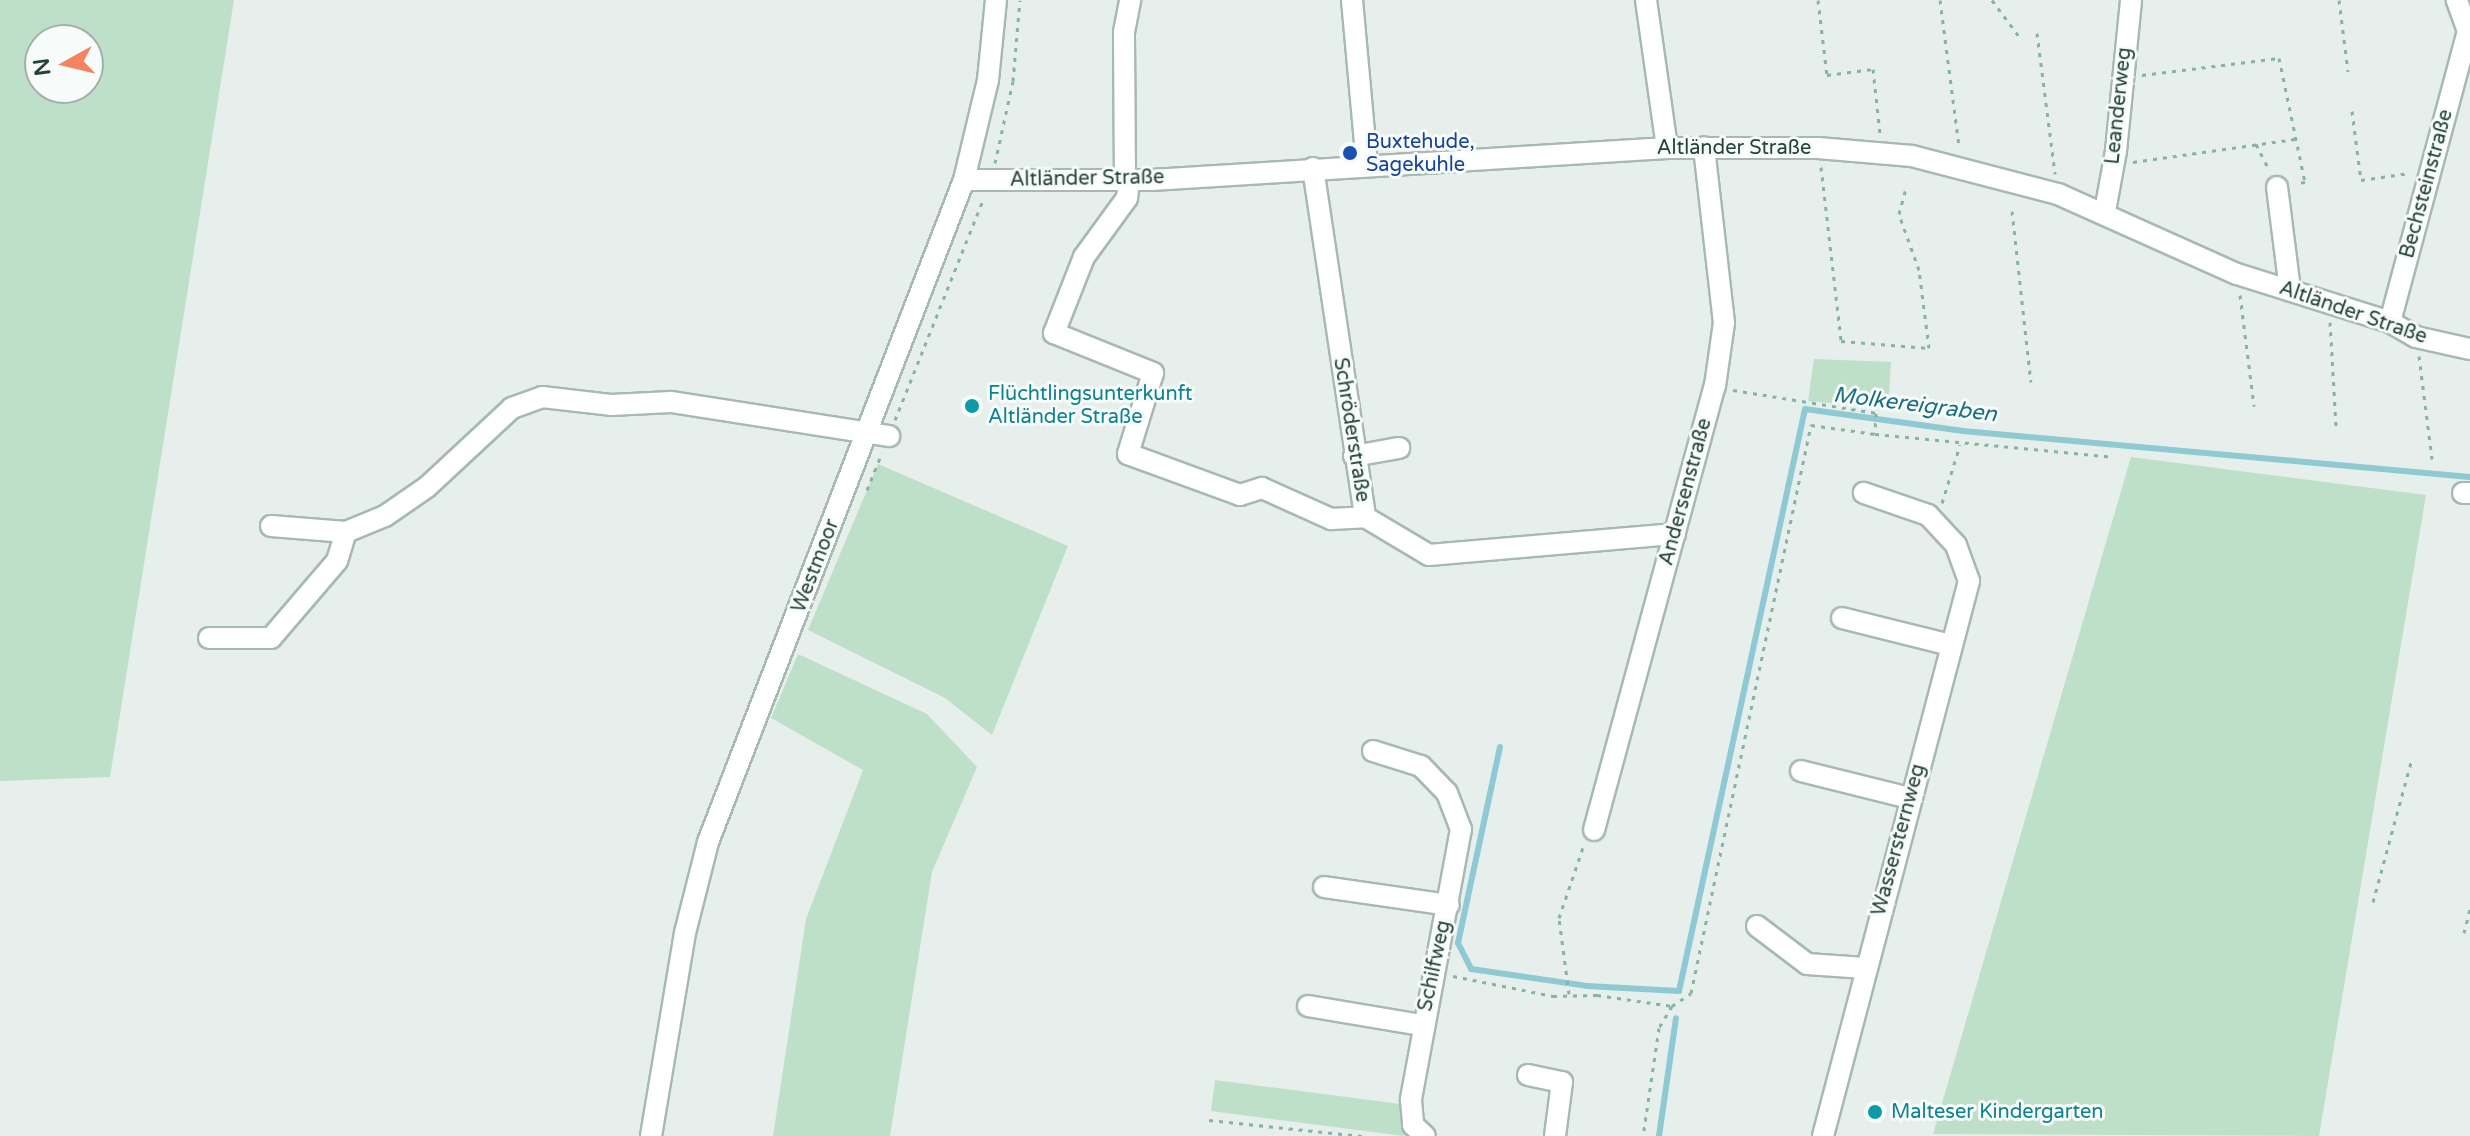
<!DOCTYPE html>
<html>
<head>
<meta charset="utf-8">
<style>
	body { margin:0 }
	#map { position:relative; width:2470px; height:1136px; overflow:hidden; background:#e6efeb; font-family:"Varela Round",sans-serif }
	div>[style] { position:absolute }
	.green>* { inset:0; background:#bfe0c8 }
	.stream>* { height:6px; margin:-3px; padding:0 3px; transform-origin:3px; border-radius:3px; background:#8ec9d4 }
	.path>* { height:3px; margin-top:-1.5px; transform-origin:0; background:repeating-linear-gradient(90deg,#86b3a5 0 4px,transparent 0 10px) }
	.roads { filter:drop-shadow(2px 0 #a8b8b2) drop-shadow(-2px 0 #a8b8b2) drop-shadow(0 2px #a8b8b2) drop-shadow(0 -2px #a8b8b2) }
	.minor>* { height:20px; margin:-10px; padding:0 10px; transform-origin:10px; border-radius:10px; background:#fff }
	.dots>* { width:22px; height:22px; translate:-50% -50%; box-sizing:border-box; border:4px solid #f7fbf9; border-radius:50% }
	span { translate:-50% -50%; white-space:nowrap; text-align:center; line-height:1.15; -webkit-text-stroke:6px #f7fbf9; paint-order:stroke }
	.street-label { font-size:20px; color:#24423a }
	.transit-label { font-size:20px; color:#164399 }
	.left { translate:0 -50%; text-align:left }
	.culture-label { font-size:20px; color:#0d838f }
	.water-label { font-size:22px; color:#1c6f80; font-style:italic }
	.north { position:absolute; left:24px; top:24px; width:80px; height:80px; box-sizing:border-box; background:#f7fbf9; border:2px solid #a3b1ad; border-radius:50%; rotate:262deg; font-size:22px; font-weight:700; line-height:32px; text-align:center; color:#24423a }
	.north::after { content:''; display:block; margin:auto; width:28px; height:36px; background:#f4845f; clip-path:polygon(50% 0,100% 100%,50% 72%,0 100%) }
</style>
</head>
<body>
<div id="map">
	<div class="green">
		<i style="clip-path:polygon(evenodd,0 0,234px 0,110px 777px,0 781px,0 0,40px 40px,88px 40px,88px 88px,40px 88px,40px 40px)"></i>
		<i style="clip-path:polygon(1814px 359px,1891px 362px,1888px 408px,1808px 401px)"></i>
		<i style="clip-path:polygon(2131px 457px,2426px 495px,2319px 1136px,1933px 1134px)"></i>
		<i style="clip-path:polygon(878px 464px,1068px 546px,992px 735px,945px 698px,808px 630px)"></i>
		<i style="clip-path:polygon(798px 654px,927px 714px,977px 767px,932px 872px,890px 1136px,773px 1136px,806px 919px,863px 770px,771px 718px)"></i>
		<i style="clip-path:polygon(1215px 1080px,1408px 1105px,1404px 1136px,1211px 1111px)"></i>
	</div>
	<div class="stream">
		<i style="left:1500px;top:747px;width:200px;rotate:102.1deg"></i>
		<i style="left:1458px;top:943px;width:29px;rotate:63deg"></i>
		<i style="left:1471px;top:969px;width:117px;rotate:8.3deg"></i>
		<i style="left:1587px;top:986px;width:92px;rotate:3.1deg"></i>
		<i style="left:1679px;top:991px;width:595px;rotate:-77.78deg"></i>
		<i style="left:1805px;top:409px;width:160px;rotate:7.9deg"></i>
		<i style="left:1963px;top:431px;width:509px;rotate:5.18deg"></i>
		<i style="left:1659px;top:1136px;width:119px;rotate:-81.8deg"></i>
	</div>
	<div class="path">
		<i style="left:1818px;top:0;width:76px;rotate:83.2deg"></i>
		<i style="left:1827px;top:75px;width:46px;rotate:-7.4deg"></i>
		<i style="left:1873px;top:69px;width:64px;rotate:83.8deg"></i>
		<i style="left:1940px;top:0;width:148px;rotate:82.6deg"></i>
		<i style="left:1992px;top:0;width:44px;rotate:53.4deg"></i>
		<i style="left:2339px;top:0;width:72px;rotate:82.8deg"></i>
		<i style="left:2037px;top:33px;width:142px;rotate:82.7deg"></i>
		<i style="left:2142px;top:75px;width:138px;rotate:-7.1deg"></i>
		<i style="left:2279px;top:58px;width:127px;rotate:78.2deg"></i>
		<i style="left:2305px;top:182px;width:8px;rotate:173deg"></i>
		<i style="left:2352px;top:111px;width:70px;rotate:82.6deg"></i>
		<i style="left:2361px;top:180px;width:49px;rotate:-8.1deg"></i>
		<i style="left:2256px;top:144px;width:29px;rotate:63deg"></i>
		<i style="left:2133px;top:162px;width:164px;rotate:-8.1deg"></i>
		<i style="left:995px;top:163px;width:84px;rotate:-77.6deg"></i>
		<i style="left:1013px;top:81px;width:81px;rotate:-85.1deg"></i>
		<i style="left:1821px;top:167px;width:175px;rotate:83.4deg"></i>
		<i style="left:1841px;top:341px;width:88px;rotate:4.5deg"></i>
		<i style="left:1929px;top:348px;width:79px;rotate:-97.3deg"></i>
		<i style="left:1919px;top:270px;width:59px;rotate:-109.7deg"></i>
		<i style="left:1899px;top:214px;width:24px;rotate:-75deg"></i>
		<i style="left:2012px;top:211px;width:172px;rotate:83.7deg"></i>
		<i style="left:2240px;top:295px;width:112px;rotate:82.8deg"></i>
		<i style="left:2330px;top:322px;width:104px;rotate:86.7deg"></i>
		<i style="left:2419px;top:356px;width:104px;rotate:82.8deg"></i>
		<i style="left:1733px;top:390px;width:145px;rotate:9.1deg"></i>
		<i style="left:1876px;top:413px;width:21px;rotate:93deg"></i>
		<i style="left:1875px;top:434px;width:238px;rotate:5.5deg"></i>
		<i style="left:895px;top:420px;width:237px;rotate:-68.2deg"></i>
		<i style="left:867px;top:490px;width:40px;rotate:-68deg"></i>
		<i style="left:1942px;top:503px;width:61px;rotate:-72.8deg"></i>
		<i style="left:2373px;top:902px;width:145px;rotate:-74.8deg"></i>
		<i style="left:2464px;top:933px;width:25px;rotate:-76deg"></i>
		<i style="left:1453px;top:976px;width:102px;rotate:11.3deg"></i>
		<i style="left:1553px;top:996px;width:44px;rotate:-1.3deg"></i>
		<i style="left:1597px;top:995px;width:76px;rotate:8.3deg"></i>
		<i style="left:1672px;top:1006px;width:26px;rotate:121deg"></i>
		<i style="left:1659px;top:1028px;width:109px;rotate:98.4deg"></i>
		<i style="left:1569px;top:994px;width:77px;rotate:-97.5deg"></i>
		<i style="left:1559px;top:918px;width:75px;rotate:-71.3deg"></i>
		<i style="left:1672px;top:1006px;width:23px;rotate:-34deg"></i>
		<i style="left:1691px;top:993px;width:581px;rotate:-78.07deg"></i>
		<i style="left:1811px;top:425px;width:65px;rotate:8deg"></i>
		<i style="left:1209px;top:1120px;width:154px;rotate:6deg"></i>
	</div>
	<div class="roads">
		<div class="minor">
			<i style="left:1352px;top:0;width:165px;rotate:84.8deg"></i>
			<i style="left:1646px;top:0;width:149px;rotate:81.9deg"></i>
			<i style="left:1313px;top:168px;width:353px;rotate:81.5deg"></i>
			<i style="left:1365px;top:517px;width:74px;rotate:30.7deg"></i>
			<i style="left:1429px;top:555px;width:247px;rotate:-4.9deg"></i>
			<i style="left:964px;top:180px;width:188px"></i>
			<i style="left:1152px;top:180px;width:516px;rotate:-3.56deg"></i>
			<i style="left:1667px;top:148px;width:151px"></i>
			<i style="left:1818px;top:148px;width:94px;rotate:4.9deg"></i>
			<i style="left:1912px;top:156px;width:151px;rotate:14.6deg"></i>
			<i style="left:2058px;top:194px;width:196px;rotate:24.1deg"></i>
			<i style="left:2237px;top:274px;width:160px;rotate:17.4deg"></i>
			<i style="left:2390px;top:322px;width:30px;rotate:30deg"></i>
			<i style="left:2416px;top:337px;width:55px;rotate:12.5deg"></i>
			<i style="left:1125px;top:180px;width:148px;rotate:-90.4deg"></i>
			<i style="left:1124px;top:32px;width:33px;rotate:-79deg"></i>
			<i style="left:1129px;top:180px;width:18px;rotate:96deg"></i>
			<i style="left:1127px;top:198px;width:73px;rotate:126.1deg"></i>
			<i style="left:1084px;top:257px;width:82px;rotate:111.5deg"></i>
			<i style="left:1054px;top:333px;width:107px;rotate:22deg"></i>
			<i style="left:1153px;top:373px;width:85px;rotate:107.2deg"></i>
			<i style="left:1128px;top:454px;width:119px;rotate:20.1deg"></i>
			<i style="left:1240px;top:495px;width:23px;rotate:-18deg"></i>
			<i style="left:1262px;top:488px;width:76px;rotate:24.2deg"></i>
			<i style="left:1331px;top:519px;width:34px;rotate:-3deg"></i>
			<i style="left:2277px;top:187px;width:104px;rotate:82.8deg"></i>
			<i style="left:2105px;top:211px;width:61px;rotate:-79.6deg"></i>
			<i style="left:2116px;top:151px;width:152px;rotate:-84.3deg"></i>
			<i style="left:2390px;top:322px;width:301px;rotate:-75deg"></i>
			<i style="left:2468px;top:31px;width:33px;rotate:-110deg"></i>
			<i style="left:1354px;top:456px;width:46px;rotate:-10.1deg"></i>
			<i style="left:2463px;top:493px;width:7px"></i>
			<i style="left:271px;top:526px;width:75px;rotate:4.6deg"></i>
			<i style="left:346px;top:532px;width:42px;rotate:-22.3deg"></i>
			<i style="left:385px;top:516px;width:51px;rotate:-34.6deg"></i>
			<i style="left:427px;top:487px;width:116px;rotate:-42.9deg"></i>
			<i style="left:512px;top:408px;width:32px;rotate:-20deg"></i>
			<i style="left:542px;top:397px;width:69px;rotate:6.6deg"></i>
			<i style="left:611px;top:405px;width:60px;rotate:-2.9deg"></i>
			<i style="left:671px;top:402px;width:221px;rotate:8.9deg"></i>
			<i style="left:1842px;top:618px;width:111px;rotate:14deg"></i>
			<i style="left:209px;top:638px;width:62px"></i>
			<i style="left:271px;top:638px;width:101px;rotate:-49.4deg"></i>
			<i style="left:337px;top:561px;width:30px;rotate:-73deg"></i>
			<i style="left:1373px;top:751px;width:50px;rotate:17.4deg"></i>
			<i style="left:1421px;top:766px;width:37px;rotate:46deg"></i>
			<i style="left:1447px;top:793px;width:39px;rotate:69deg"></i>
			<i style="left:1461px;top:829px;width:276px;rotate:100.5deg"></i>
			<i style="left:1411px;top:1100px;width:25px;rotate:85deg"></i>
			<i style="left:1413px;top:1125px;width:16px;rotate:43deg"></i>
			<i style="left:1801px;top:771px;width:111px;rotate:14deg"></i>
			<i style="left:1594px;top:830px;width:460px;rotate:-74.8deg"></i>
			<i style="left:1715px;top:386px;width:64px;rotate:-81.9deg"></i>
			<i style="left:1724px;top:323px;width:177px;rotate:-96.5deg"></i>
			<i style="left:1324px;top:887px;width:126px;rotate:8.2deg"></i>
			<i style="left:1757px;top:926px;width:63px;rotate:37.2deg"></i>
			<i style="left:1807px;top:964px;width:58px;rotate:3.9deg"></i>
			<i style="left:1308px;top:1006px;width:116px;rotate:9.5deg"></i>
			<i style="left:1528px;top:1075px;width:35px;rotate:12deg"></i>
			<i style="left:1562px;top:1082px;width:54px;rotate:97.4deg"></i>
			<i style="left:651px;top:1136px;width:206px;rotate:-80.5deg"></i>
			<i style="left:685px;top:933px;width:94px;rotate:-75.8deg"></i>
			<i style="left:708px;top:842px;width:710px;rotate:-68.86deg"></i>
			<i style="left:964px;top:180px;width:103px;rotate:-76.5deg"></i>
			<i style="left:988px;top:80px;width:80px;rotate:-84.3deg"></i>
			<i style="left:1823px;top:1136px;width:574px;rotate:-75.26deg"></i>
			<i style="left:1969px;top:581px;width:38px;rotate:-110deg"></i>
			<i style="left:1956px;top:545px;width:41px;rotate:-133deg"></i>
			<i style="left:1928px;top:515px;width:68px;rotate:-161deg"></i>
		</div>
	</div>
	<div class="dots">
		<i style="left:1350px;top:153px;background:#1a4fb4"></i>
		<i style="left:972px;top:406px;background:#0f9aa8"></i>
		<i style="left:1875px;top:1112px;background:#0f9aa8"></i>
	</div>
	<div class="street-label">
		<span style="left:2119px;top:106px;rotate:-84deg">Leanderweg</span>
		<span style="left:1734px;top:148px">Altländer Straße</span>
		<span style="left:1087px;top:179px;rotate:-1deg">Altländer Straße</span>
		<span style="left:2427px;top:184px;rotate:-75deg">Bechsteinstraße</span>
		<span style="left:2353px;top:313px;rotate:19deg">Altländer Straße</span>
		<span style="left:1351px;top:430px;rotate:81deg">Schröderstraße</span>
		<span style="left:1686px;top:492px;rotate:-75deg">Andersenstraße</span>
		<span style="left:816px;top:566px;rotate:-69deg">Westmoor</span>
		<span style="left:1899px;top:840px;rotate:-75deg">Wassersternweg</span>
		<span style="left:1435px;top:966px;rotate:-78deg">Schilfweg</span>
	</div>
	<div class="transit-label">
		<span class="left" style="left:1366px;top:154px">Buxtehude,<br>Sagekuhle</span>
	</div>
	<div class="culture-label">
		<span class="left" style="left:988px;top:406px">Flüchtlingsunterkunft<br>Altländer Straße</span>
		<span class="left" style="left:1891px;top:1112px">Malteser Kindergarten</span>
	</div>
	<div class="water-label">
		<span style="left:1915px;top:405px;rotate:7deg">Molkereigraben</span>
	</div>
	<div class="north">N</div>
</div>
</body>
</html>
